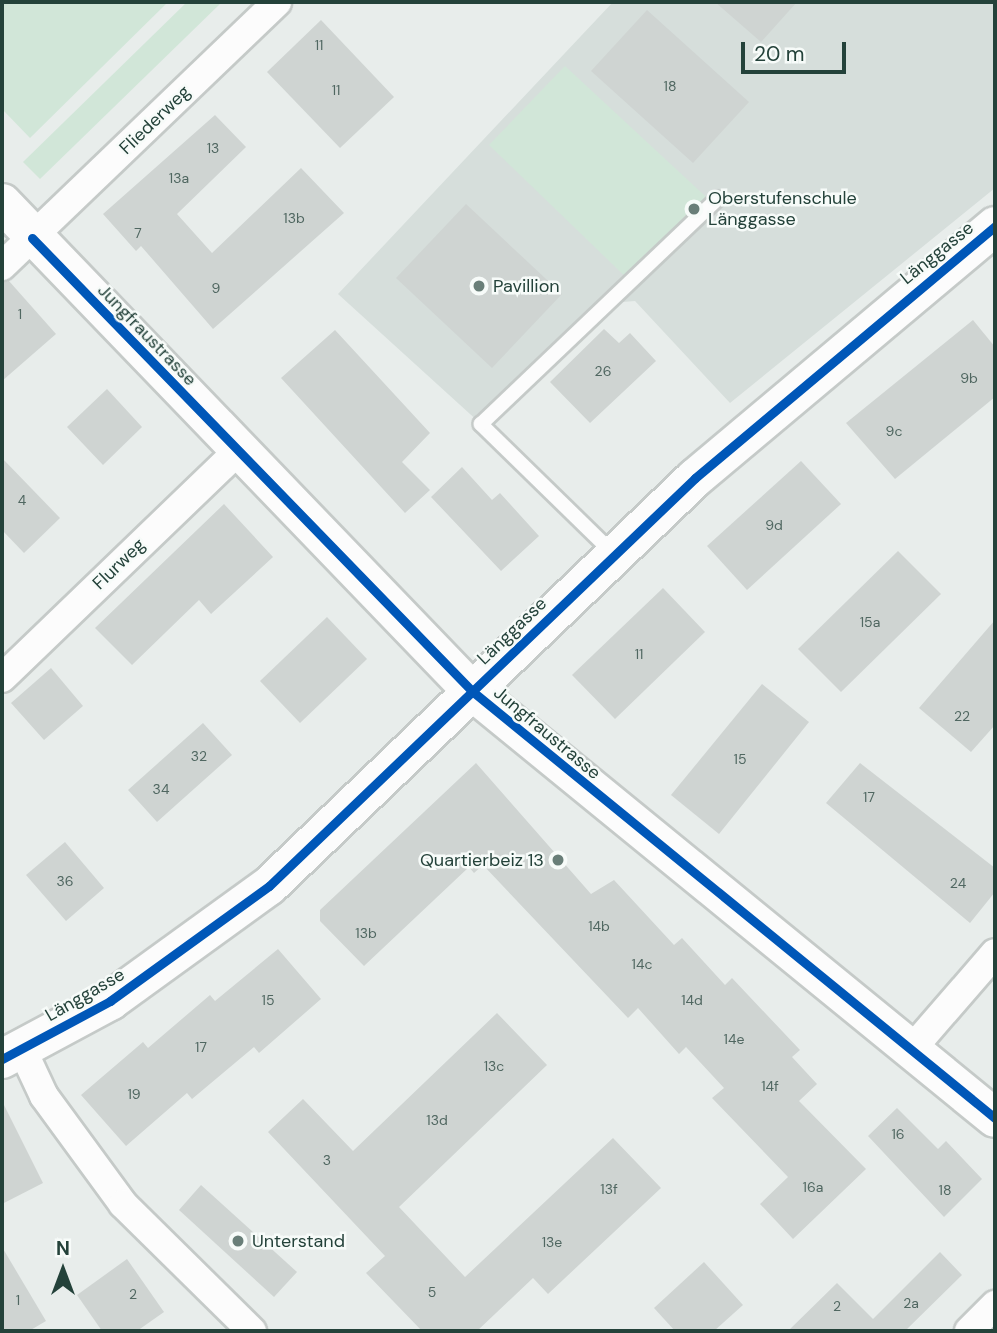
<!DOCTYPE html>
<html>
<head>
<meta charset="utf-8">
<style>
	body { margin:0 }
	#map { position:relative; width:997px; height:1333px; overflow:hidden; background:#e8edeb; font-family:"DM Sans",sans-serif }
	div>[style] { position:absolute }
	.built>* { inset:0; background:#d6dedb }
	.green>* { inset:0; background:#d1e6d8 }
	.building>* { inset:0; background:#cfd4d2 }
	.roads { filter:drop-shadow(2px 0 #c5cac8) drop-shadow(-2px 0 #c5cac8) drop-shadow(0 2px #c5cac8) drop-shadow(0 -2px #c5cac8) }
	.lane>* { height:14px; margin:-7px; padding:0 7px; transform-origin:7px; border-radius:7px; background:#fcfcfc }
	.street>* { height:28px; margin:-14px; padding:0 14px; transform-origin:14px; border-radius:14px; background:#fcfcfc }
	.secondary>* { height:38px; margin:-19px; padding:0 19px; transform-origin:19px; border-radius:19px; background:#fcfcfc }
	.cycleway>* { height:9px; margin:-4.5px; padding:0 4.5px; transform-origin:4.5px; border-radius:4.5px; background:#0057b8 }
	.dots>* { width:19px; height:19px; translate:-50% -50%; box-sizing:border-box; border:4px solid #f7fbf9; border-radius:50% }
	span { translate:-50% -50%; white-space:nowrap; text-align:center; line-height:1.15; -webkit-text-stroke:5px #f7fbf9; paint-order:stroke }
	.number-label { font-size:14px; color:#506761 }
	.number-label span { -webkit-text-stroke-width:0 }
	.street-label { font-size:18px; color:#24423a }
	.poi-label { font-size:18px; color:#24423a }
	.left { translate:0 -50%; text-align:left }
	.right { translate:-100% -50%; text-align:right }
	.frame { position:absolute; inset:0; border:4px solid #24423a; pointer-events:none }
	.north { position:absolute; left:28px; top:1235px; width:70px; height:70px; -webkit-text-stroke:5px #f7fbf9; paint-order:stroke; rotate:0deg; font-size:19px; font-weight:700; line-height:28px; text-align:center; color:#24423a }
	.north::after { content:''; display:block; margin:auto; width:24px; height:32px; background:#24423a; clip-path:polygon(50% 0,100% 100%,50% 72%,0 100%) }
	.scale { position:absolute; left:741px; top:42px; width:105px; height:32px; box-sizing:border-box; border:4px solid #24423a; border-top:0; padding-left:9px; font-size:21px; line-height:24px; white-space:nowrap; color:#24423a; -webkit-text-stroke:5px #f7fbf9; paint-order:stroke }
</style>
</head>
<body>
<div id="map">
	<div class="built">
		<i style="clip-path:polygon(613px 2px,995px 2px,995px 188px,730px 403px,635px 301px,610px 303px,481px 424px,338px 294px)"></i>
	</div>
	<div class="green">
		<i style="clip-path:polygon(2px 2px,168px 2px,30px 138px,2px 109px)"></i>
		<i style="clip-path:polygon(187px 2px,222px 2px,40px 179px,23px 162px)"></i>
		<i style="clip-path:polygon(565px 66px,718px 208px,636px 287px,489px 145px)"></i>
	</div>
	<div class="building">
		<i style="clip-path:polygon(715px 2px,797px 2px,761px 42px)"></i>
		<i style="clip-path:polygon(647px 10px,749px 102px,693px 163px,591px 71px)"></i>
		<i style="clip-path:polygon(321px 20px,394px 97px,340px 148px,267px 72px)"></i>
		<i style="clip-path:polygon(215px 115px,246px 147px,177px 214px,212px 253px,301px 168px,344px 213px,213px 329px,141px 246px,136px 251px,103px 214px)"></i>
		<i style="clip-path:polygon(466px 204px,562px 294px,492px 368px,396px 278px)"></i>
		<i style="clip-path:polygon(9px 281px,56px 334px,2px 381px,2px 282px)"></i>
		<i style="clip-path:polygon(973px 320px,995px 347px,995px 397px,895px 479px,846px 423px)"></i>
		<i style="clip-path:polygon(604px 329px,619px 343px,630px 333px,656px 361px,590px 423px,550px 382px)"></i>
		<i style="clip-path:polygon(335px 330px,430px 433px,402px 462px,430px 490px,405px 513px,281px 378px)"></i>
		<i style="clip-path:polygon(107px 389px,142px 427px,103px 465px,67px 427px)"></i>
		<i style="clip-path:polygon(2px 458px,60px 518px,24px 553px,2px 530px)"></i>
		<i style="clip-path:polygon(801px 461px,841px 504px,747px 590px,707px 546px)"></i>
		<i style="clip-path:polygon(462px 467px,492px 500px,500px 493px,539px 536px,501px 571px,431px 497px)"></i>
		<i style="clip-path:polygon(224px 504px,273px 557px,211px 614px,199px 600px,132px 665px,95px 628px)"></i>
		<i style="clip-path:polygon(898px 551px,941px 594px,841px 692px,798px 649px)"></i>
		<i style="clip-path:polygon(663px 588px,705px 632px,615px 719px,572px 675px)"></i>
		<i style="clip-path:polygon(327px 617px,367px 659px,300px 723px,260px 681px)"></i>
		<i style="clip-path:polygon(995px 620px,995px 725px,971px 752px,919px 708px)"></i>
		<i style="clip-path:polygon(51px 668px,83px 706px,44px 740px,11px 703px)"></i>
		<i style="clip-path:polygon(762px 684px,809px 722px,719px 834px,671px 795px)"></i>
		<i style="clip-path:polygon(203px 723px,232px 755px,157px 822px,128px 790px)"></i>
		<i style="clip-path:polygon(476px 763px,591px 894px,614px 880px,674px 945px,682px 938px,725px 985px,732px 978px,800px 1050px,792px 1057px,817px 1084px,799px 1101px,866px 1169px,793px 1239px,760px 1204px,788px 1177px,712px 1098px,724px 1088px,686px 1047px,679px 1054px,638px 1008px,628px 1018px,483px 865px,474px 873px,469px 867px,364px 966px,320px 921px,320px 910px)"></i>
		<i style="clip-path:polygon(860px 763px,995px 868px,995px 892px,970px 923px,826px 803px)"></i>
		<i style="clip-path:polygon(65px 842px,104px 888px,66px 921px,26px 875px)"></i>
		<i style="clip-path:polygon(278px 949px,321px 999px,259px 1053px,254px 1047px,192px 1099px,187px 1093px,126px 1146px,81px 1095px,143px 1042px,148px 1048px,210px 995px,215px 1001px)"></i>
		<i style="clip-path:polygon(497px 1013px,547px 1065px,399px 1207px,465px 1277px,613px 1138px,661px 1188px,548px 1294px,533px 1278px,477px 1331px,422px 1331px,366px 1273px,385px 1256px,268px 1132px,303px 1099px,353px 1151px)"></i>
		<i style="clip-path:polygon(2px 1101px,43px 1183px,2px 1204px)"></i>
		<i style="clip-path:polygon(897px 1108px,938px 1149px,946px 1141px,982px 1179px,944px 1217px,868px 1136px)"></i>
		<i style="clip-path:polygon(201px 1185px,297px 1272px,274px 1297px,179px 1210px)"></i>
		<i style="clip-path:polygon(2px 1247px,46px 1321px,29px 1331px,2px 1331px)"></i>
		<i style="clip-path:polygon(940px 1252px,962px 1275px,905px 1331px,788px 1331px,837px 1283px,873px 1319px)"></i>
		<i style="clip-path:polygon(127px 1259px,164px 1312px,137px 1331px,102px 1331px,77px 1295px)"></i>
		<i style="clip-path:polygon(704px 1262px,743px 1305px,714px 1331px,675px 1331px,654px 1308px)"></i>
	</div>
	<div class="roads">
		<div class="lane">
			<i style="left:613px;top:553px;width:185px;rotate:-135.7deg"></i>
			<i style="left:481px;top:424px;width:327px;rotate:-43.6deg"></i>
		</div>
		<div class="street">
			<i style="left:2px;top:266px;width:381px;rotate:-43.8deg"></i>
			<i style="left:2px;top:678px;width:326px;rotate:-43.9deg"></i>
			<i style="left:22px;top:1049px;width:52px;rotate:64.9deg"></i>
			<i style="left:44px;top:1096px;width:134px;rotate:53.8deg"></i>
			<i style="left:123px;top:1204px;width:181px;rotate:44.6deg"></i>
			<i style="left:911px;top:1050px;width:128px;rotate:-49.1deg"></i>
			<i style="left:969px;top:1331px;width:37px;rotate:-45deg"></i>
		</div>
		<div class="secondary">
			<i style="left:2px;top:203px;width:678px;rotate:46.08deg"></i>
			<i style="left:472px;top:691px;width:675px;rotate:39.23deg"></i>
			<i style="left:2px;top:1059px;width:123px;rotate:-28.2deg"></i>
			<i style="left:110px;top:1001px;width:196px;rotate:-35.9deg"></i>
			<i style="left:269px;top:886px;width:590px;rotate:-43.76deg"></i>
			<i style="left:695px;top:478px;width:392px;rotate:-40deg"></i>
		</div>
	</div>
	<div class="cycleway">
		<i style="left:32px;top:238px;width:632px;rotate:45.83deg"></i>
		<i style="left:472px;top:691px;width:675px;rotate:39.23deg"></i>
		<i style="left:2px;top:1059px;width:123px;rotate:-28.2deg"></i>
		<i style="left:110px;top:1001px;width:196px;rotate:-35.9deg"></i>
		<i style="left:269px;top:886px;width:590px;rotate:-43.76deg"></i>
		<i style="left:695px;top:478px;width:392px;rotate:-40deg"></i>
	</div>
	<div class="dots">
		<i style="left:694px;top:209px;background:#697e78"></i>
		<i style="left:479px;top:286px;background:#697e78"></i>
		<i style="left:558px;top:860px;background:#697e78"></i>
		<i style="left:238px;top:1241px;background:#697e78"></i>
	</div>
	<div class="number-label">
		<span style="left:319px;top:45px">11</span>
		<span style="left:670px;top:86px">18</span>
		<span style="left:336px;top:90px">11</span>
		<span style="left:213px;top:148px">13</span>
		<span style="left:179px;top:178px">13a</span>
		<span style="left:294px;top:218px">13b</span>
		<span style="left:138px;top:233px">7</span>
		<span style="left:216px;top:288px">9</span>
		<span style="left:20px;top:314px">1</span>
		<span style="left:603px;top:371px">26</span>
		<span style="left:969px;top:378px">9b</span>
		<span style="left:894px;top:431px">9c</span>
		<span style="left:22px;top:500px">4</span>
		<span style="left:774px;top:525px">9d</span>
		<span style="left:870px;top:622px">15a</span>
		<span style="left:639px;top:654px">11</span>
		<span style="left:962px;top:716px">22</span>
		<span style="left:199px;top:756px">32</span>
		<span style="left:740px;top:759px">15</span>
		<span style="left:161px;top:789px">34</span>
		<span style="left:869px;top:797px">17</span>
		<span style="left:65px;top:881px">36</span>
		<span style="left:958px;top:883px">24</span>
		<span style="left:599px;top:926px">14b</span>
		<span style="left:366px;top:933px">13b</span>
		<span style="left:642px;top:964px">14c</span>
		<span style="left:268px;top:1000px">15</span>
		<span style="left:692px;top:1000px">14d</span>
		<span style="left:734px;top:1039px">14e</span>
		<span style="left:201px;top:1047px">17</span>
		<span style="left:494px;top:1066px">13c</span>
		<span style="left:770px;top:1086px">14f</span>
		<span style="left:134px;top:1094px">19</span>
		<span style="left:437px;top:1120px">13d</span>
		<span style="left:898px;top:1134px">16</span>
		<span style="left:327px;top:1160px">3</span>
		<span style="left:813px;top:1187px">16a</span>
		<span style="left:609px;top:1189px">13f</span>
		<span style="left:945px;top:1190px">18</span>
		<span style="left:552px;top:1242px">13e</span>
		<span style="left:432px;top:1292px">5</span>
		<span style="left:133px;top:1294px">2</span>
		<span style="left:18px;top:1300px">1</span>
		<span style="left:911px;top:1303px">2a</span>
		<span style="left:837px;top:1306px">2</span>
	</div>
	<div class="street-label">
		<span style="left:155px;top:120px;rotate:-44deg">Fliederweg</span>
		<span style="left:937px;top:253px;rotate:-39deg">Länggasse</span>
		<span style="left:147px;top:335px;rotate:46deg">Jungfraustrasse</span>
		<span style="left:119px;top:564px;rotate:-44deg">Flurweg</span>
		<span style="left:512px;top:631px;rotate:-44deg">Länggasse</span>
		<span style="left:547px;top:733px;rotate:40deg">Jungfraustrasse</span>
		<span style="left:85px;top:995px;rotate:-30deg">Länggasse</span>
	</div>
	<div class="poi-label">
		<span class="left" style="left:708px;top:209px">Oberstufenschule<br>Länggasse</span>
		<span class="left" style="left:493px;top:286px">Pavillion</span>
		<span class="right" style="left:544px;top:860px">Quartierbeiz 13</span>
		<span class="left" style="left:252px;top:1241px">Unterstand</span>
	</div>
	<div class="frame"></div>
	<div class="north">N</div>
	<div class="scale">20 m</div>
</div>
</body>
</html>
